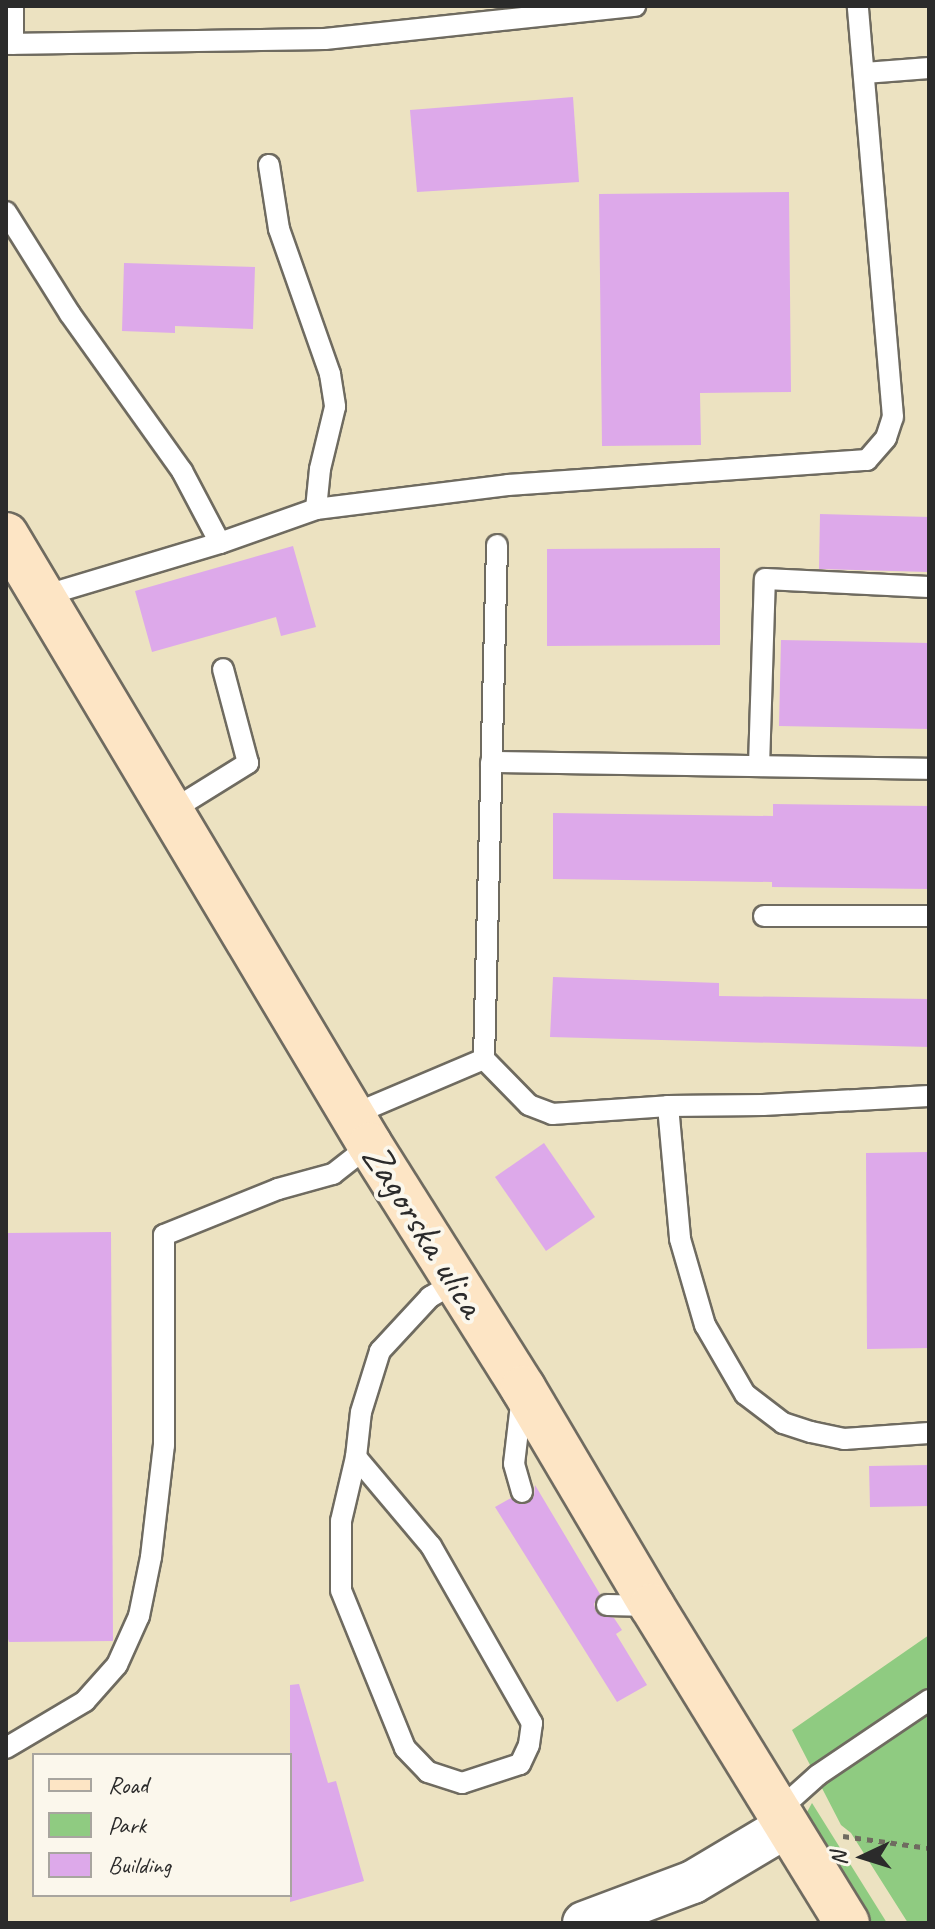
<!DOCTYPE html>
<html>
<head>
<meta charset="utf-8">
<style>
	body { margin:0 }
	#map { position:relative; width:935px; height:1929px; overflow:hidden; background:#ece2c1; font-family:Caveat,sans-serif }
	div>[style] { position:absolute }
	.green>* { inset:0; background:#8fcb81 }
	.building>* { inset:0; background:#dda9ea }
	.path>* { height:5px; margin-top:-2.5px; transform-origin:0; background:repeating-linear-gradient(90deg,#6f6b60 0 6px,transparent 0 12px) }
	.roads { filter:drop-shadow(2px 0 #6f6b60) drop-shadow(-2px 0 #6f6b60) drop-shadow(0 2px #6f6b60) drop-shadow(0 -2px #6f6b60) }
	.lane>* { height:20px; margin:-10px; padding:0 10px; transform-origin:10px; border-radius:10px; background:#fff }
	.street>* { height:42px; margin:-21px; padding:0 21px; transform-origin:21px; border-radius:21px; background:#fff }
	.secondary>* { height:44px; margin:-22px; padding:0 22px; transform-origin:22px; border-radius:22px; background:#fde5c5 }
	span { translate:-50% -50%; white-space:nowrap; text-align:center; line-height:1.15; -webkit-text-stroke:8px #fbf7ec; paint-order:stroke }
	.street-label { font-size:40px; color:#2b2b2b }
	.frame { position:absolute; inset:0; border:8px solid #2b2b2b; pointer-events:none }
	.legend { position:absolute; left:32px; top:1753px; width:260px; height:144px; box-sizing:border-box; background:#fbf7ec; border:2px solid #a8a59f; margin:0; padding:10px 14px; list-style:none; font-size:24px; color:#2b2b2b }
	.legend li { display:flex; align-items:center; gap:16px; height:40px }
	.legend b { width:40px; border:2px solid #a8a59f }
	.north { position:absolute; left:823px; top:1817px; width:80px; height:80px; -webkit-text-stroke:6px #fbf7ec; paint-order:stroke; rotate:266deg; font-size:22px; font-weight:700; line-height:32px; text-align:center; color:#2b2b2b }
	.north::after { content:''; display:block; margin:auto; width:28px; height:36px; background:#2b2b2b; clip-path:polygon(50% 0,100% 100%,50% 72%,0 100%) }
</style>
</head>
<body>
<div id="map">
	<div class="green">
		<i style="clip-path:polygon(929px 1635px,929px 1923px,908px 1923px,851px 1833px,841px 1825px,792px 1730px)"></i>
		<i style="clip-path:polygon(812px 1803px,887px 1923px,870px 1923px,807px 1812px)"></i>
	</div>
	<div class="building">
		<i style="clip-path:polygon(573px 97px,579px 182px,417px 192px,410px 110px)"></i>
		<i style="clip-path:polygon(789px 192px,791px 392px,700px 393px,701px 445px,602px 446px,599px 194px)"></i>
		<i style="clip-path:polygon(124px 263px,255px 267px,253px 329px,175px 326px,175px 333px,122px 331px)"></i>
		<i style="clip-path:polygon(820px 514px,929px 517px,929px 572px,819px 569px)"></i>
		<i style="clip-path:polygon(293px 546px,316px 627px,281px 636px,276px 617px,152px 652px,135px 591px)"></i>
		<i style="clip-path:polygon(720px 548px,720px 645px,547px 646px,547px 549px)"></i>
		<i style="clip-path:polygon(781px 640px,929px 643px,929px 729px,779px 726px)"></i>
		<i style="clip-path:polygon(773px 804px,929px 806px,929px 889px,772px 887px,772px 882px,553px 879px,553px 813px,773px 816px)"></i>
		<i style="clip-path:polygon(553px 977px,719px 983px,719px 996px,929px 999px,929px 1047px,550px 1037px)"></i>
		<i style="clip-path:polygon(544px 1143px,595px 1217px,546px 1251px,495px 1177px)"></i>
		<i style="clip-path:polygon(929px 1152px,929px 1348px,867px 1349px,866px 1153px)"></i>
		<i style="clip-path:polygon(111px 1232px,113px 1641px,9px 1642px,6px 1633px,7px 1233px)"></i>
		<i style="clip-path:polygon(929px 1465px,929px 1506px,870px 1507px,869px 1466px)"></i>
		<i style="clip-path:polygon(535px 1485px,600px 1594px,594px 1604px,596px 1612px,614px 1618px,622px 1630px,616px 1634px,647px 1685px,617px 1702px,495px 1507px,511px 1498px,518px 1504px,526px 1504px,534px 1496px)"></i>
		<i style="clip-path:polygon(299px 1684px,328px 1783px,336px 1781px,364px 1881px,290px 1902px,290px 1685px)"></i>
	</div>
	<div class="path">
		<i style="left:843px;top:1836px;width:87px;rotate:7.9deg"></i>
	</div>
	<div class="roads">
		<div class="lane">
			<i style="left:13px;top:6px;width:38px;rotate:90deg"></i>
			<i style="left:6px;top:44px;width:319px;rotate:-0.9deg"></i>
			<i style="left:325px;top:39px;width:312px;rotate:-6.1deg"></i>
			<i style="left:865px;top:73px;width:64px;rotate:-4.5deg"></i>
			<i style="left:269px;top:165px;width:65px;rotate:81.1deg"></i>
			<i style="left:279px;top:229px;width:154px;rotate:70.6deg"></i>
			<i style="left:330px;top:374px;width:33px;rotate:81deg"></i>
			<i style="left:335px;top:407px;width:64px;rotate:103.6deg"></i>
			<i style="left:320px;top:469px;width:40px;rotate:95.7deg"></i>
			<i style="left:6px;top:212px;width:120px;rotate:57.9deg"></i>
			<i style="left:70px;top:314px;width:193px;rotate:54.5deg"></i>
			<i style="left:182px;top:471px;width:81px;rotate:62.2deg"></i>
			<i style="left:43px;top:596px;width:185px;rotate:-16.7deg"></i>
			<i style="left:220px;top:543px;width:102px;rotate:-19.5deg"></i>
			<i style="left:316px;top:509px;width:193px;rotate:-7.1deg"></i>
			<i style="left:508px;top:485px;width:360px;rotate:-4deg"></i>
			<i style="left:867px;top:460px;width:29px;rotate:-49deg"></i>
			<i style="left:886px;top:438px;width:22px;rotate:-72deg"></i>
			<i style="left:893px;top:417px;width:412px;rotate:-94.9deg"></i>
			<i style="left:491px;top:762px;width:438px;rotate:0.9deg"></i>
			<i style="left:759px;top:766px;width:187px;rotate:-88.2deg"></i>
			<i style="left:765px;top:579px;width:164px;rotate:2.8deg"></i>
			<i style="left:171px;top:811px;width:91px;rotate:-31.9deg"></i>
			<i style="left:248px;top:763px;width:97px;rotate:-104.9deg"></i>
			<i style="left:764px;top:916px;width:165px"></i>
			<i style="left:484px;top:1059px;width:64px;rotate:45.6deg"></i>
			<i style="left:529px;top:1105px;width:25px;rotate:21deg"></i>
			<i style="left:552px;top:1114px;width:116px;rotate:-3.9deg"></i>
			<i style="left:668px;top:1106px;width:95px;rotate:-0.6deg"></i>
			<i style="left:763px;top:1105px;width:166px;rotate:-3.1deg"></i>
			<i style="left:668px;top:1106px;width:134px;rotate:84.8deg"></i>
			<i style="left:680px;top:1239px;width:90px;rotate:73.8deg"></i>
			<i style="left:705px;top:1325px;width:80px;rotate:59.9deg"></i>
			<i style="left:745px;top:1394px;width:48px;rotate:37.3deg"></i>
			<i style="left:783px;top:1423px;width:29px;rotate:18deg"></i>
			<i style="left:811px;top:1432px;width:34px;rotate:12deg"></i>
			<i style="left:844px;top:1439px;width:85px;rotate:-4deg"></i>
			<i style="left:352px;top:1115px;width:143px;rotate:-23deg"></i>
			<i style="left:484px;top:1059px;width:514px;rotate:-88.55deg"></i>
			<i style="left:522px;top:1396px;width:68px;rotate:96.7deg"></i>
			<i style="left:514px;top:1464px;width:29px;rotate:74deg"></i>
			<i style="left:356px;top:1457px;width:116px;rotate:49.9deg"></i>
			<i style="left:431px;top:1546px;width:204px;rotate:60.3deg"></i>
			<i style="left:532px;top:1723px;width:22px;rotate:98deg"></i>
			<i style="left:529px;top:1745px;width:21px;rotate:115deg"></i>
			<i style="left:520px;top:1764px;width:61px;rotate:161.9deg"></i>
			<i style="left:462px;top:1783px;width:36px;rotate:-162deg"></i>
			<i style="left:428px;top:1772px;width:33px;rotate:-134deg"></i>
			<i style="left:405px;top:1748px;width:170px;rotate:-112.1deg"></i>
			<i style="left:341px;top:1590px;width:69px;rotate:-90deg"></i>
			<i style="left:341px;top:1521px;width:66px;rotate:-76.8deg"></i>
			<i style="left:356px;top:1457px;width:45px;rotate:-83.7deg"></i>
			<i style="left:361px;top:1412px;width:64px;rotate:-72.7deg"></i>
			<i style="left:380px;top:1351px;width:74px;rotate:-47.2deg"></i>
			<i style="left:430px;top:1297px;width:32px;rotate:-30deg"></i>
			<i style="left:607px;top:1605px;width:44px;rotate:1.3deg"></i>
			<i style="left:6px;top:1748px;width:92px;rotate:-30.7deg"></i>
			<i style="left:85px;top:1701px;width:48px;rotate:-48.4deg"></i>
			<i style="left:117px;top:1665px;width:54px;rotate:-65.8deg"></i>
			<i style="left:139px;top:1616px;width:60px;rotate:-78.5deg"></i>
			<i style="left:151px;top:1557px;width:113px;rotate:-83.4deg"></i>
			<i style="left:164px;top:1445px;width:210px;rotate:-90deg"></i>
			<i style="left:164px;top:1235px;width:123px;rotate:-22deg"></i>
			<i style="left:278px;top:1189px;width:57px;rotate:-15.3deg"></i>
			<i style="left:333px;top:1174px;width:47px;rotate:-38.1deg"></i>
			<i style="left:779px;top:1810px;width:52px;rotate:-41.9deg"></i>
			<i style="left:818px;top:1775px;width:134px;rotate:-34deg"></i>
		</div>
		<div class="street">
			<i style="left:584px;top:1923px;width:116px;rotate:-20.6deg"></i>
			<i style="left:693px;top:1882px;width:109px;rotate:-30.8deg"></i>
		</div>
		<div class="secondary">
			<i style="left:6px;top:535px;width:710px;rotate:59.17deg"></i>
			<i style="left:370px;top:1145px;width:287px;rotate:57.8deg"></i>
			<i style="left:523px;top:1388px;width:253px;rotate:59.4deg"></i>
			<i style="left:652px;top:1606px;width:372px;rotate:58.4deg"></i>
		</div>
	</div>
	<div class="street-label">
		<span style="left:424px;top:1230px;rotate:58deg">Zagorska ulica</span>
	</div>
	<div class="frame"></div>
	<ul class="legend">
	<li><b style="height:10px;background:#fde5c5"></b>Road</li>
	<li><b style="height:22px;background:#8fcb81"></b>Park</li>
	<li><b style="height:22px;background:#dda9ea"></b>Building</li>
	</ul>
	<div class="north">N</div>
</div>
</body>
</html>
